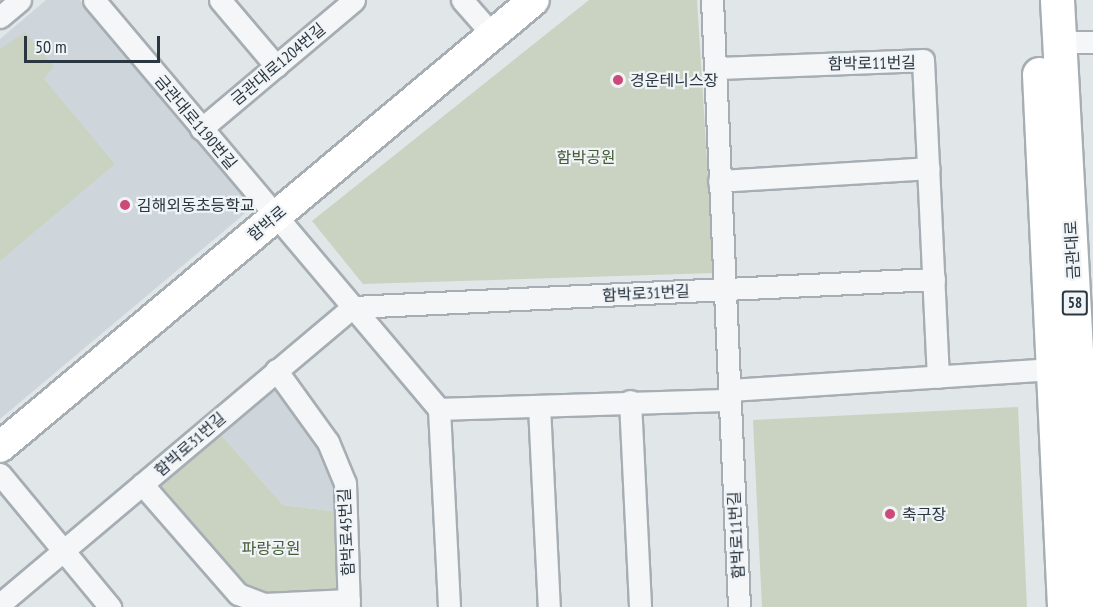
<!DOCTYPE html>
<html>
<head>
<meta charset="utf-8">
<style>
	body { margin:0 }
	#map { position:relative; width:1093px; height:607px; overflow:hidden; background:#e1e6e9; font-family:"PT Sans Narrow","Noto Sans KR",sans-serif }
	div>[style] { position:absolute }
	.built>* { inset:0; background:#cfd6db }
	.green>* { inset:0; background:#cad3c2 }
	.roads { filter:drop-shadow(2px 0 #a6aeb3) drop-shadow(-2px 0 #a6aeb3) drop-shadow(0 2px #a6aeb3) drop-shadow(0 -2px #a6aeb3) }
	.street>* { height:21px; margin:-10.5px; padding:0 10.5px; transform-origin:10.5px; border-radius:10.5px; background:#f4f6f8 }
	.secondary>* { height:30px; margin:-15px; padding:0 15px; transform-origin:15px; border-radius:15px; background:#fff }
	.primary>* { height:33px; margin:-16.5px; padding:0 16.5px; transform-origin:16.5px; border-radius:16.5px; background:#fff }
	.dots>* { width:16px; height:16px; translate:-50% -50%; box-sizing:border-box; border:3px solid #f1f4f7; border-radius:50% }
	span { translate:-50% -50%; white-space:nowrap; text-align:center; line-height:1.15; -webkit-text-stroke:4.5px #f1f4f7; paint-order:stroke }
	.shield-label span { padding:2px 4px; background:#f1f4f7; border:2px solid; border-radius:4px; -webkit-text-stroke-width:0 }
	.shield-label { font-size:15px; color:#2a3741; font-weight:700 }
	.street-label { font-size:16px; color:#2a3741 }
	.poi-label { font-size:16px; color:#2a3741 }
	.left { translate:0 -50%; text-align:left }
	.park-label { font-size:16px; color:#465c37 }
	.scale { position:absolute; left:24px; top:36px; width:136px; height:27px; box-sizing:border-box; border:3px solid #2a3741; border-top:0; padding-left:8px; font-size:18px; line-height:21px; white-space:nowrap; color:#2a3741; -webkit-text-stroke:4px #f1f4f7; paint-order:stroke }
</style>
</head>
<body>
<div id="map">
	<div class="built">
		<i style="clip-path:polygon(46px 0,80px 0,251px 199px,249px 210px,0 419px,0 39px)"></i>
		<i style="clip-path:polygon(275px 377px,337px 476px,339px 512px,283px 505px,215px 428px)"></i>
	</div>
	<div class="green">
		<i style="clip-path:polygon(589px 0,697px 0,714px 273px,363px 284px,312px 221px)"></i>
		<i style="clip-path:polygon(25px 32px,54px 66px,44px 79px,115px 164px,0 261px,0 49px)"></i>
		<i style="clip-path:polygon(1018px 407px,1027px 607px,762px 607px,753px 420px)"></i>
		<i style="clip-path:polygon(215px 428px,283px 505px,339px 512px,342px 582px,332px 595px,259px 594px,238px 583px,150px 489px)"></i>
	</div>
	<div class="roads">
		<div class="street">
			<i style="left:94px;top:0;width:535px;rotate:49.85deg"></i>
			<i style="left:439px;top:409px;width:198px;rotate:87.1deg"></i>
			<i style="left:220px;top:0;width:87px;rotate:49.7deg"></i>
			<i style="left:462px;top:0;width:45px;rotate:48.6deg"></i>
			<i style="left:712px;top:0;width:608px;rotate:87.45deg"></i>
			<i style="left:0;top:17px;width:26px;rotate:-40deg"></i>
			<i style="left:1059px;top:43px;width:34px;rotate:-2deg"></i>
			<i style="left:716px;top:68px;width:207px;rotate:-2.2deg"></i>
			<i style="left:923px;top:60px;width:317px;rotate:87.3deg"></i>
			<i style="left:201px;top:129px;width:200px;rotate:-40.1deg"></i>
			<i style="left:719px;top:181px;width:210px;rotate:-3.5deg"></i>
			<i style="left:276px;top:370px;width:89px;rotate:54.2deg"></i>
			<i style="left:328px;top:442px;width:44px;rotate:67.5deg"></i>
			<i style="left:345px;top:483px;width:124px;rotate:88.2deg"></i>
			<i style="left:729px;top:390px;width:322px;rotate:-3.7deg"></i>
			<i style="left:630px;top:401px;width:206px;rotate:87.2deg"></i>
			<i style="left:539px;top:406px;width:201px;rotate:87.2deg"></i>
			<i style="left:439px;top:409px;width:291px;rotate:-1.8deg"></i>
			<i style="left:0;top:474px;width:173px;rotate:50.4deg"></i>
			<i style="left:142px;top:484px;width:146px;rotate:48.9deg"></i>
			<i style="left:238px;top:594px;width:28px;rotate:21deg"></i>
			<i style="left:264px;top:604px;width:85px;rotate:-2.7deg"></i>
			<i style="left:0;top:604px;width:461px;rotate:-40.1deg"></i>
			<i style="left:353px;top:307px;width:582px;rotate:-2.76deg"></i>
		</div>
		<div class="secondary">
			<i style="left:0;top:447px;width:696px;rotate:-39.93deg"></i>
		</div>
		<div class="primary">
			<i style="left:1057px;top:0;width:608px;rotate:86.89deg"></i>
			<i style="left:1039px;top:74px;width:534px;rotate:87.31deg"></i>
		</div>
	</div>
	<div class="dots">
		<i style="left:618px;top:80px;background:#cb4a77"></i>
		<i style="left:125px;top:205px;background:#cb4a77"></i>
		<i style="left:890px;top:514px;background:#cb4a77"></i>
	</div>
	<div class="shield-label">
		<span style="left:1075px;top:303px">58</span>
	</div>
	<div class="street-label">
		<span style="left:872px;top:63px;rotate:-1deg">함박로11번길</span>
		<span style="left:278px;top:64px;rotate:-40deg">금관대로1204번길</span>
		<span style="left:196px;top:122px;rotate:50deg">금관대로1190번길</span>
		<span style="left:267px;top:223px;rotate:-40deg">함박로</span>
		<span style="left:1072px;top:250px;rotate:-93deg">금관대로</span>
		<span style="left:646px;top:293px;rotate:-3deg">함박로31번길</span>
		<span style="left:190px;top:444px;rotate:-41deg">함박로31번길</span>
		<span style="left:346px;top:532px;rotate:-93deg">함박로45번길</span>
		<span style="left:736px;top:535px;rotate:-93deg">함박로11번길</span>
	</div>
	<div class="poi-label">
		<span class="left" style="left:630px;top:80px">경운테니스장</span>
		<span class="left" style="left:137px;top:205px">김해외동초등학교</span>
		<span class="left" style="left:902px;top:514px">축구장</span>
	</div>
	<div class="park-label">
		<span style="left:586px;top:157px">함박공원</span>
		<span style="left:271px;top:548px">파랑공원</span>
	</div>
	<div class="scale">50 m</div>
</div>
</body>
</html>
